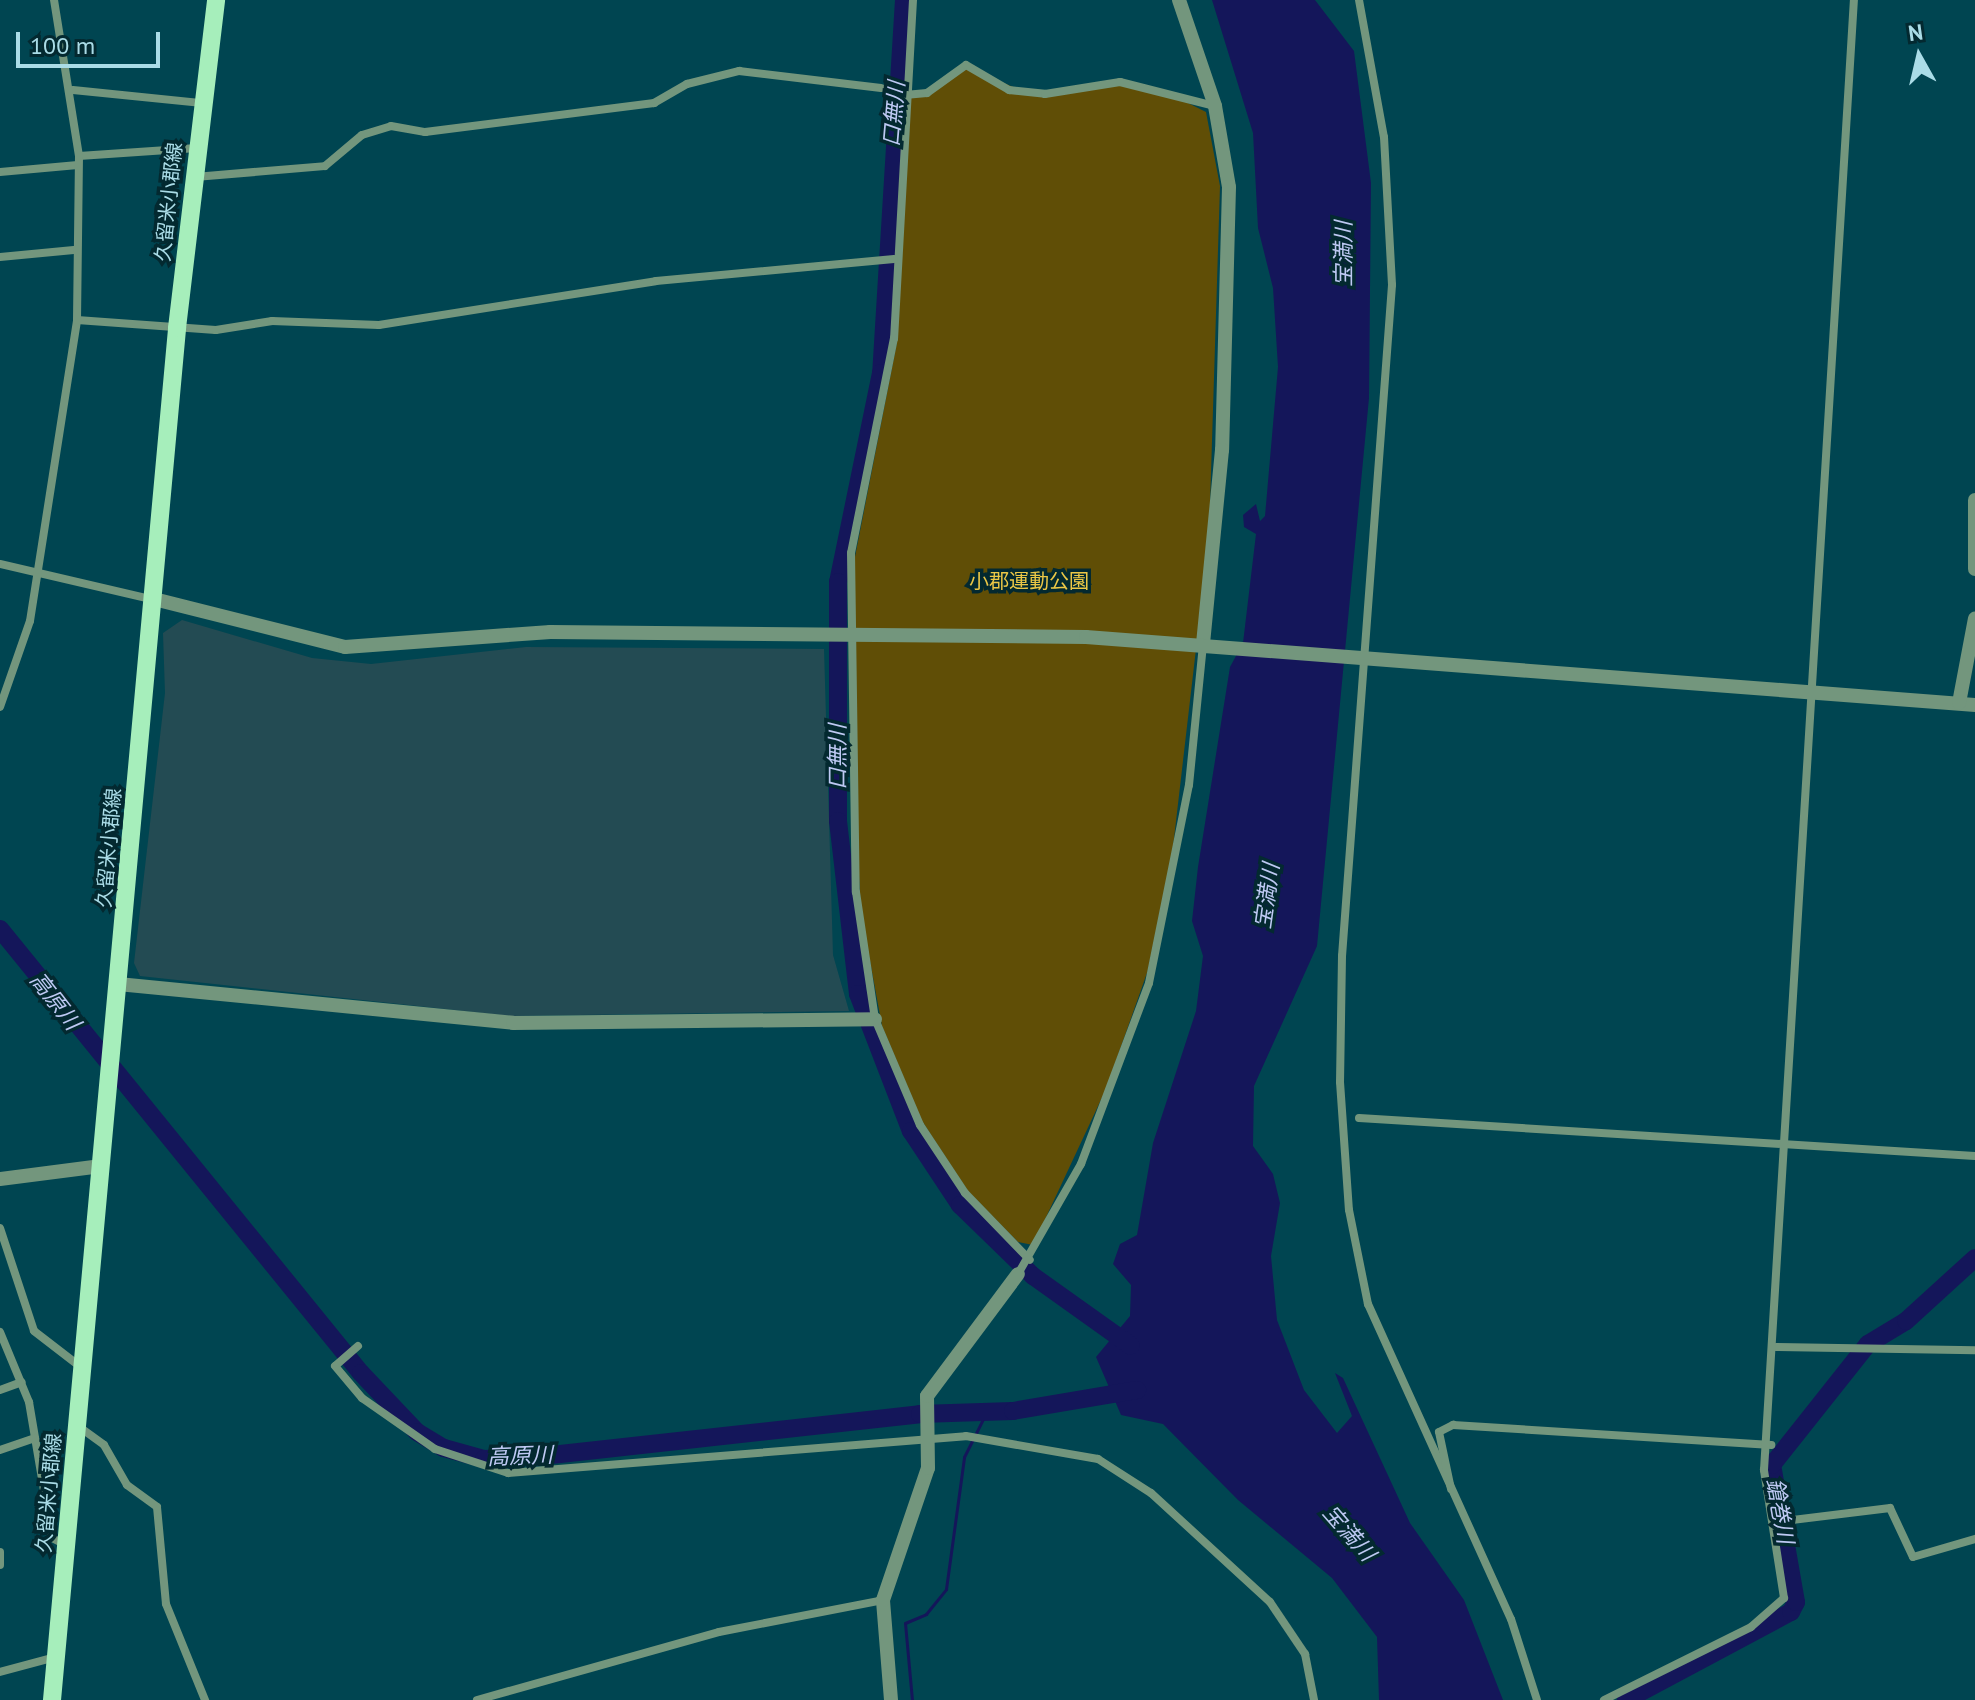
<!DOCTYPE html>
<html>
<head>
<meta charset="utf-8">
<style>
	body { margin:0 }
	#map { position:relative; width:1975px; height:1700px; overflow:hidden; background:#004551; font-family:"PT Sans","Noto Sans JP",sans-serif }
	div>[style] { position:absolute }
	.built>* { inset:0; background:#234b53 }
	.green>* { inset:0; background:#604e06 }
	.water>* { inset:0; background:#14165a }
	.stream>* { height:3px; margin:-1.5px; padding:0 1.5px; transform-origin:1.5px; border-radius:1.5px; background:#14165a }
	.river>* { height:18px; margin:-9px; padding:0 9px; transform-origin:9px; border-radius:9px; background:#14165a }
	.minor>* { height:8px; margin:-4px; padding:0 4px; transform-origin:4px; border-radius:4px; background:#73967d }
	.tertiary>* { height:14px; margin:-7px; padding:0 7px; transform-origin:7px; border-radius:7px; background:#73967d }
	.primary>* { height:18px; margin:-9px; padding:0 9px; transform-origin:9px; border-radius:9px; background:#a6eebb }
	span { translate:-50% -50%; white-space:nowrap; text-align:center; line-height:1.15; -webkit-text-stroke:7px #032930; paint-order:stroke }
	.street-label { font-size:20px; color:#aadce7 }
	.park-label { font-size:20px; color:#ebc746 }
	.water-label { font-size:22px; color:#bec9f3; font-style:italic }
	.north { position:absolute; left:1879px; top:16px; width:80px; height:80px; -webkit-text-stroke:6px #032930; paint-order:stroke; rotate:352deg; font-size:22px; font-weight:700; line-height:32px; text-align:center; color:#aadce7 }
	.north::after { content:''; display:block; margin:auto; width:28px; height:36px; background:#aadce7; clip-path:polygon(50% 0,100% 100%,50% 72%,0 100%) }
	.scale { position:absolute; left:16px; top:32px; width:144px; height:36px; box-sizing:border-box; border:4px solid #aadce7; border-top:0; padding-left:10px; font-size:24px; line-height:28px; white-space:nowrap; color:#aadce7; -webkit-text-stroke:6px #032930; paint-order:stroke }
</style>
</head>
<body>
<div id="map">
	<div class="built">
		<i style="clip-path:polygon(182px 620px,312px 658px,371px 664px,526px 647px,824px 649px,833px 955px,849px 1011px,511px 1016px,140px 976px,134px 963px,165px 693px,163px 633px)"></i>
	</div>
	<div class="green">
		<i style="clip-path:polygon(969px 68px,1032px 95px,1125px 85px,1176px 97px,1206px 112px,1220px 186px,1209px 537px,1173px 847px,1148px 970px,1106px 1089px,1033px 1245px,1018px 1242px,968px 1191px,922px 1121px,882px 1026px,861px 912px,856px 819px,854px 562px,897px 342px,908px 100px)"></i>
	</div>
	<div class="water">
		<i style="clip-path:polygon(1212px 0,1315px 0,1354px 51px,1371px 183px,1369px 398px,1317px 946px,1254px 1086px,1253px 1146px,1273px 1174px,1280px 1203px,1271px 1256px,1277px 1320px,1304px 1390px,1337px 1433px,1352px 1416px,1335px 1373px,1343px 1378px,1410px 1523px,1464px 1600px,1503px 1700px,1379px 1700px,1377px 1637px,1332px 1578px,1238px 1500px,1163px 1424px,1121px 1415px,1096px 1357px,1130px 1316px,1131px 1285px,1113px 1264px,1120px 1244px,1137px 1235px,1153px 1143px,1196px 1011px,1203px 956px,1192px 921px,1198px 867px,1230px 667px,1243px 643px,1256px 534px,1244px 527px,1243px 515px,1256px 504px,1260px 521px,1265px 516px,1278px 367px,1273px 288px,1258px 228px,1253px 133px)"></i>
	</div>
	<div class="stream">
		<i style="left:912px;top:1700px;width:77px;rotate:-95.2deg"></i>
		<i style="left:905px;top:1623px;width:23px;rotate:-23deg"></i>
		<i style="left:926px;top:1614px;width:32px;rotate:-51deg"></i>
		<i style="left:946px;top:1589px;width:133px;rotate:-82.2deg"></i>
		<i style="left:964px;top:1457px;width:49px;rotate:-63.4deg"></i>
	</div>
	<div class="river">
		<i style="left:904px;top:0;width:374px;rotate:93.5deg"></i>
		<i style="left:881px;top:373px;width:213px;rotate:101.6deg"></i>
		<i style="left:838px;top:582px;width:239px;rotate:90deg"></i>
		<i style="left:838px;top:821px;width:174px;rotate:83.4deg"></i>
		<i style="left:858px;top:994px;width:147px;rotate:68.9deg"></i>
		<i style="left:911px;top:1131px;width:89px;rotate:56.5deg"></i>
		<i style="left:960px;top:1205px;width:102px;rotate:44.2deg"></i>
		<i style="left:1033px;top:1276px;width:120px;rotate:35.5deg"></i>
		<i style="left:0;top:929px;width:572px;rotate:50.89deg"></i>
		<i style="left:361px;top:1373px;width:81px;rotate:46.5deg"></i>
		<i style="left:417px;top:1432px;width:31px;rotate:31deg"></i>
		<i style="left:444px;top:1448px;width:41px;rotate:15.4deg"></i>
		<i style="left:484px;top:1459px;width:58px;rotate:-3deg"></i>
		<i style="left:542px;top:1456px;width:380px;rotate:-6.3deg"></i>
		<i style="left:920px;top:1414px;width:93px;rotate:-1.8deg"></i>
		<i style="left:1013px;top:1411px;width:126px;rotate:-9.6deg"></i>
		<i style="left:1626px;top:1700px;width:187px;rotate:-28.1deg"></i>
		<i style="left:1791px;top:1612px;width:11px;rotate:-63deg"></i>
		<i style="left:1796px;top:1602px;width:139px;rotate:-99.9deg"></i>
		<i style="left:1772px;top:1465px;width:154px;rotate:-51.6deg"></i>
		<i style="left:1868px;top:1344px;width:44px;rotate:-31.2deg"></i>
		<i style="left:1906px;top:1321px;width:93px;rotate:-42.4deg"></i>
	</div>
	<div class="minor">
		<i style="left:913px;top:0;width:339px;rotate:93.2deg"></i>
		<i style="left:894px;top:338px;width:219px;rotate:101.3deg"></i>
		<i style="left:851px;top:553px;width:339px;rotate:89.2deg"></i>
		<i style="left:856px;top:892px;width:128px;rotate:81.5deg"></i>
		<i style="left:875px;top:1019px;width:115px;rotate:67deg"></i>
		<i style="left:920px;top:1125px;width:82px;rotate:56.5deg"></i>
		<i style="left:965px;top:1193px;width:93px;rotate:45.9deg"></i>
		<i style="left:1359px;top:0;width:139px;rotate:79.7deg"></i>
		<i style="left:1384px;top:137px;width:148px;rotate:86.9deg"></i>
		<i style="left:1392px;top:285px;width:673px;rotate:94.26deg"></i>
		<i style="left:1342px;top:956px;width:126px;rotate:90.9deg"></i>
		<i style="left:1340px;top:1082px;width:128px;rotate:86deg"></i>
		<i style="left:1349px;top:1210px;width:96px;rotate:78.6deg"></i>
		<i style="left:1368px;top:1304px;width:346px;rotate:65.6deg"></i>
		<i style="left:1511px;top:1619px;width:85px;rotate:72.2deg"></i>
		<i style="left:73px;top:90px;width:130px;rotate:5.8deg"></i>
		<i style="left:905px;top:95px;width:22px;rotate:-5deg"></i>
		<i style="left:927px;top:93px;width:48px;rotate:-35.7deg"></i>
		<i style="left:966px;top:65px;width:50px;rotate:30.2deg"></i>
		<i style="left:1009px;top:90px;width:36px;rotate:6deg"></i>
		<i style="left:1045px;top:94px;width:76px;rotate:-9.1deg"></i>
		<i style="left:1120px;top:82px;width:98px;rotate:14.2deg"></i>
		<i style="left:79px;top:156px;width:118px;rotate:-3.9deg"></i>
		<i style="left:0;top:172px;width:78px;rotate:-5.1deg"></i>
		<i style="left:195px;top:177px;width:130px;rotate:-4.8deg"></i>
		<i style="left:325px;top:166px;width:48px;rotate:-40deg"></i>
		<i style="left:362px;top:135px;width:30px;rotate:-17deg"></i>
		<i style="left:391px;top:126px;width:35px;rotate:10deg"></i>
		<i style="left:425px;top:132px;width:231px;rotate:-7.2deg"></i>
		<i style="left:654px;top:103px;width:38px;rotate:-30deg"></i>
		<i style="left:687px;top:84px;width:54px;rotate:-14deg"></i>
		<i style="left:739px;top:71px;width:143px;rotate:6.8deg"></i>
		<i style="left:0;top:257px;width:74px;rotate:-5.4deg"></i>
		<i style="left:77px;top:320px;width:139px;rotate:4.1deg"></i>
		<i style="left:216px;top:330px;width:57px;rotate:-9.1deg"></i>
		<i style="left:272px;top:321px;width:107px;rotate:2.1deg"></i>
		<i style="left:379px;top:325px;width:280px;rotate:-9deg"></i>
		<i style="left:656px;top:281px;width:239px;rotate:-5.3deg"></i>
		<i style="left:0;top:564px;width:155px;rotate:13.1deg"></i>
		<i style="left:0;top:707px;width:91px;rotate:-70.8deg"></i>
		<i style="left:30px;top:621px;width:305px;rotate:-81.1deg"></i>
		<i style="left:77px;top:320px;width:164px;rotate:-89.3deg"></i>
		<i style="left:79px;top:156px;width:158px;rotate:-99.1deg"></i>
		<i style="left:1359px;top:1118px;width:617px;rotate:3.53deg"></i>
		<i style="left:0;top:1228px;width:108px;rotate:71.7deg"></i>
		<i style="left:34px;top:1331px;width:61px;rotate:37.6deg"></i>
		<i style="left:1018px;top:1274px;width:127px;rotate:-60.2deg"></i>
		<i style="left:1081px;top:1164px;width:193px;rotate:-69.4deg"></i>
		<i style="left:1149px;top:983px;width:202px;rotate:-78.6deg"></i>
		<i style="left:1189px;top:785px;width:141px;rotate:-84.3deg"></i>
		<i style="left:0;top:1332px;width:76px;rotate:67.5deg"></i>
		<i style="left:29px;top:1402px;width:138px;rotate:80.4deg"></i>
		<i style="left:52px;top:1538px;width:16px;rotate:27deg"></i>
		<i style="left:358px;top:1346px;width:30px;rotate:139deg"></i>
		<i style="left:335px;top:1366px;width:42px;rotate:49.8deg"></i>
		<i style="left:362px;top:1398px;width:89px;rotate:34.9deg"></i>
		<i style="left:435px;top:1449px;width:77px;rotate:18.2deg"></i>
		<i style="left:508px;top:1473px;width:459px;rotate:-4.6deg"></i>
		<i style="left:966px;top:1436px;width:134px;rotate:9.9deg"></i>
		<i style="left:1098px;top:1459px;width:63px;rotate:32.7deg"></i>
		<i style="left:1151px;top:1493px;width:161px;rotate:42.5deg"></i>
		<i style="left:1270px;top:1602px;width:63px;rotate:56.1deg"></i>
		<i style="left:1305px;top:1654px;width:47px;rotate:78.9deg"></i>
		<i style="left:1776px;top:1347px;width:199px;rotate:0.9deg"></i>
		<i style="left:0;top:1390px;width:23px;rotate:-20deg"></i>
		<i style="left:78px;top:1426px;width:32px;rotate:36deg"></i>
		<i style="left:104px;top:1445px;width:46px;rotate:60.1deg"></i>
		<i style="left:127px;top:1485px;width:37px;rotate:36deg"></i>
		<i style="left:157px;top:1507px;width:97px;rotate:84.7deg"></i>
		<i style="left:166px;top:1604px;width:104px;rotate:67.9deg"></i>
		<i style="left:0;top:1450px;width:37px;rotate:-19deg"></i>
		<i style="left:1451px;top:1489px;width:58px;rotate:-101.9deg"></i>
		<i style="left:1439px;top:1432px;width:16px;rotate:-27deg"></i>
		<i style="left:1453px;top:1425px;width:319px;rotate:3.6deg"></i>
		<i style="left:1776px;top:1522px;width:115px;rotate:-7deg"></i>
		<i style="left:1890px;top:1508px;width:54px;rotate:64.9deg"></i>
		<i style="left:1913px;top:1557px;width:65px;rotate:-16.2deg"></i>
		<i style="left:0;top:1552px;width:13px;rotate:90deg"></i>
		<i style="left:0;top:1672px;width:58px;rotate:-15deg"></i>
		<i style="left:477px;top:1700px;width:251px;rotate:-15.7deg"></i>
		<i style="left:719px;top:1632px;width:167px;rotate:-11deg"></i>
		<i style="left:1604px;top:1700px;width:164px;rotate:-26.4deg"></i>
		<i style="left:1751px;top:1627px;width:44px;rotate:-41.3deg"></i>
		<i style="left:1784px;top:1598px;width:130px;rotate:-98.9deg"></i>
		<i style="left:1764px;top:1470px;width:1473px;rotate:-86.5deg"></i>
	</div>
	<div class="tertiary">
		<i style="left:1179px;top:0;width:112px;rotate:71.2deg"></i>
		<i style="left:1215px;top:106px;width:82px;rotate:80.2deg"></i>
		<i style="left:1229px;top:187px;width:263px;rotate:91.5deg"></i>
		<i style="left:1222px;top:450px;width:196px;rotate:95.6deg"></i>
		<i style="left:1975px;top:500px;width:69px;rotate:90deg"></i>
		<i style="left:154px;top:599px;width:197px;rotate:14.1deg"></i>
		<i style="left:345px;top:647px;width:206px;rotate:-4.2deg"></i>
		<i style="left:550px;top:632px;width:536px;rotate:0.53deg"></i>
		<i style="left:1086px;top:637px;width:892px;rotate:4.37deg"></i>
		<i style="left:1959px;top:703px;width:86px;rotate:-79.3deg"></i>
		<i style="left:118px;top:984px;width:397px;rotate:5.6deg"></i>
		<i style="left:513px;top:1023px;width:362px;rotate:-0.6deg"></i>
		<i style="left:0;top:1179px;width:102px;rotate:-7.3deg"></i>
		<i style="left:891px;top:1700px;width:100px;rotate:-94.6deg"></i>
		<i style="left:883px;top:1600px;width:139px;rotate:-71.2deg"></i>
		<i style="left:928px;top:1468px;width:72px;rotate:-90.8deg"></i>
		<i style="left:927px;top:1396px;width:152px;rotate:-53.3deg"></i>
	</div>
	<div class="primary">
		<i style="left:52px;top:1700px;width:1378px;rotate:-84.79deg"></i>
		<i style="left:177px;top:328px;width:330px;rotate:-83.2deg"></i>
	</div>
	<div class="street-label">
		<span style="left:169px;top:202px;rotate:-84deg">久留米小郡線</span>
		<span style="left:109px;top:848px;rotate:-85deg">久留米小郡線</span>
		<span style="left:49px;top:1493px;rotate:-85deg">久留米小郡線</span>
	</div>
	<div class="park-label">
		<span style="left:1029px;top:581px">小郡運動公園</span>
	</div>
	<div class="water-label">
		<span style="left:894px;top:114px;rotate:-85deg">口無川</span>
		<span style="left:1344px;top:254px;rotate:-90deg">宝満川</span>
		<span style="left:838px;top:757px;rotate:-90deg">口無川</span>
		<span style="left:1267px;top:896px;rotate:-82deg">宝満川</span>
		<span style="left:55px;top:1001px;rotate:52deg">高原川</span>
		<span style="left:520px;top:1456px;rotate:-2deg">高原川</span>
		<span style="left:1780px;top:1511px;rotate:80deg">鎗巻川</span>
		<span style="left:1349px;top:1533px;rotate:49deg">宝満川</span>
	</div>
	<div class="north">N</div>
	<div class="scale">100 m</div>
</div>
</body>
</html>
